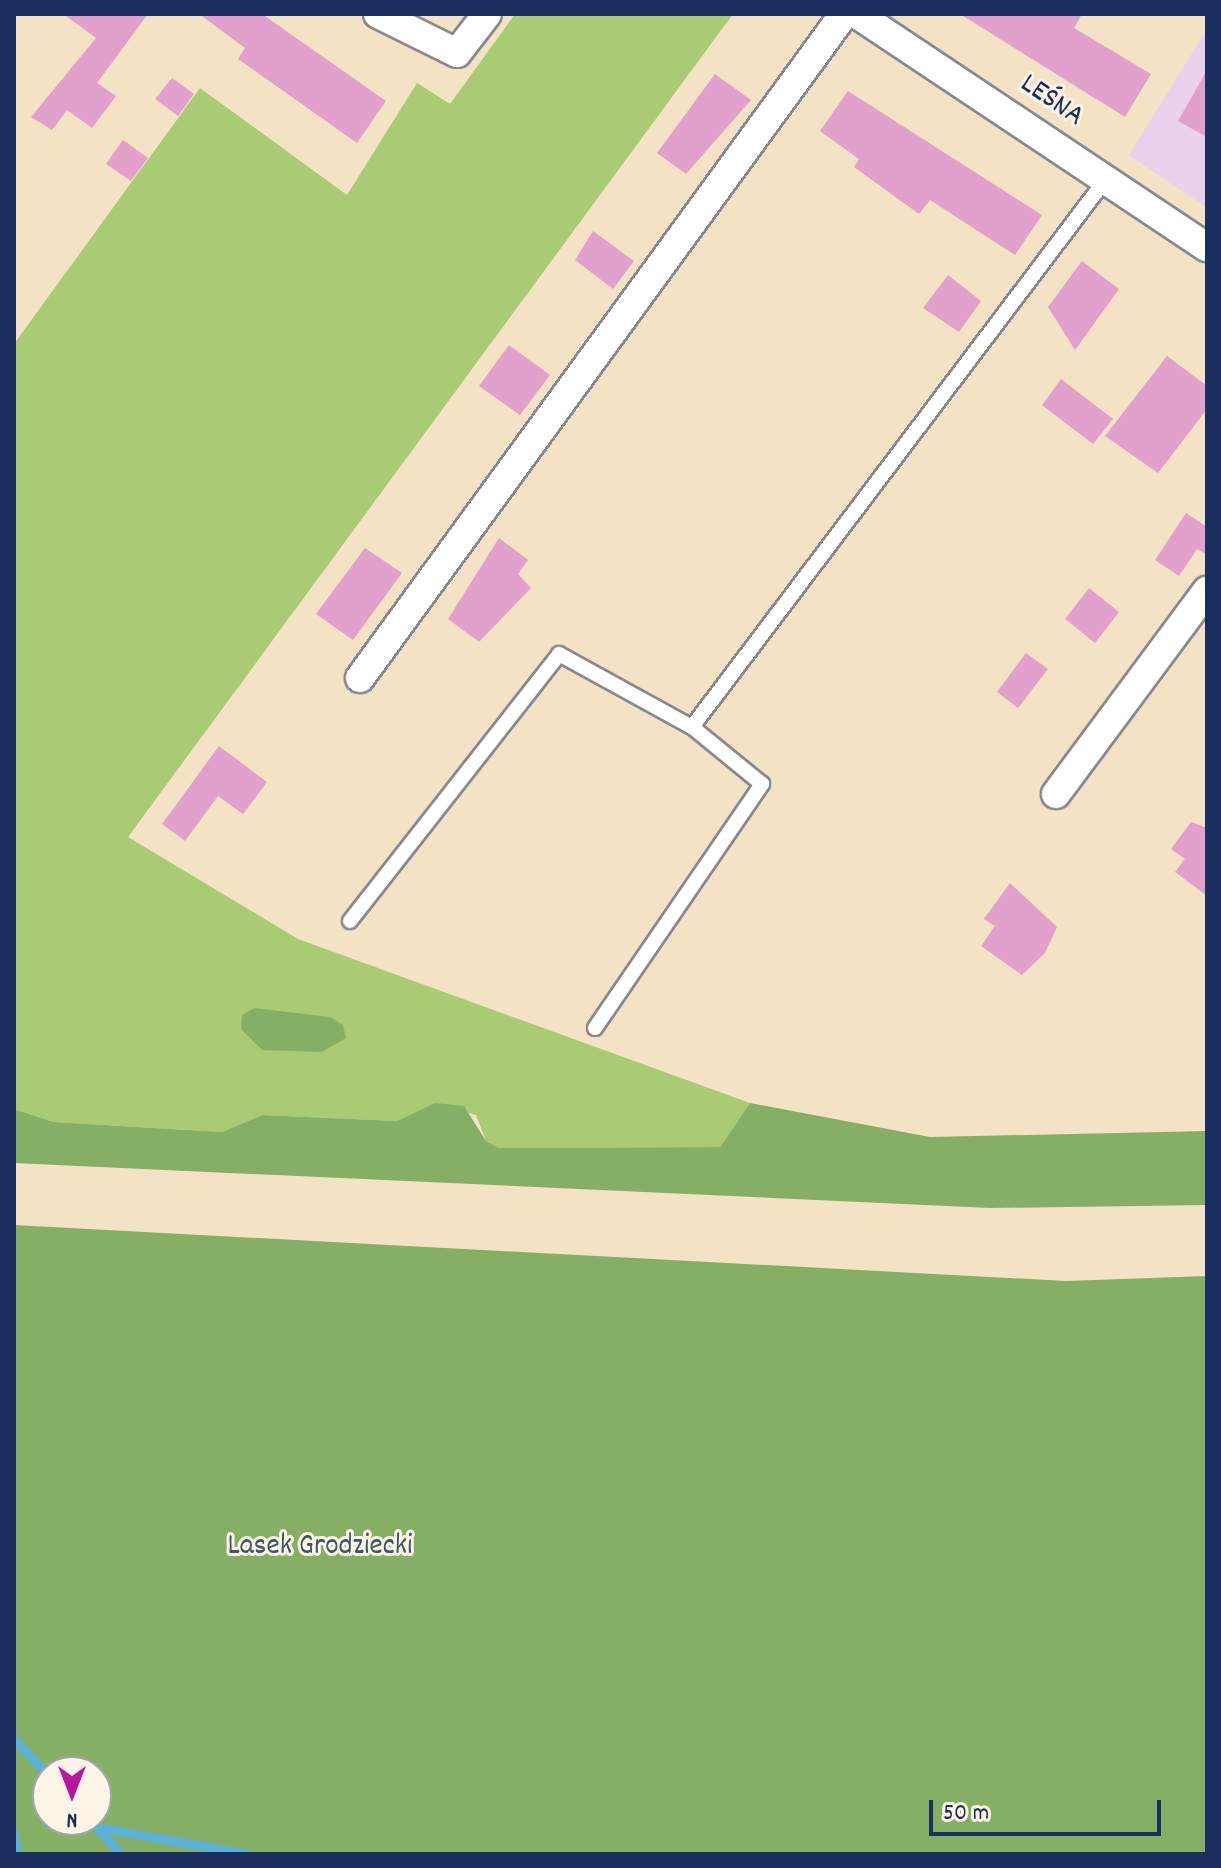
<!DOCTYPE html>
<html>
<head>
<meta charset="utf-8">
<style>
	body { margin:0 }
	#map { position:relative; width:1221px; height:1868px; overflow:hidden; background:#f3e2c4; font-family:Dekko,sans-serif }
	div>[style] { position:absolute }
	.built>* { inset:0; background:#ebd1eb }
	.green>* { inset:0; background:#a9cb74 }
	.forest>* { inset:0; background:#86af66 }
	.stream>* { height:9px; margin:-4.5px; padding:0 4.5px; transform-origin:4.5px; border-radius:4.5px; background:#5bb1d7 }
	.building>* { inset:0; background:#e2a0cd }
	.roads { filter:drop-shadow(2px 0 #878891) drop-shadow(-2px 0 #878891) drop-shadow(0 2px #878891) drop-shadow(0 -2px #878891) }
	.service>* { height:14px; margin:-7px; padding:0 7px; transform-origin:7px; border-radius:7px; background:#fff }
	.minor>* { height:28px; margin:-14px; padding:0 14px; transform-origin:14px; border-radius:14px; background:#fff }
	span { translate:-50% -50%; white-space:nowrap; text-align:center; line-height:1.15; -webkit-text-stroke:6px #fcf5e5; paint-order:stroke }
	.street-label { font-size:30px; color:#1b2f5e }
	.park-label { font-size:30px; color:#3e5664 }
	.frame { position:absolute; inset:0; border:16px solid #1b2f5e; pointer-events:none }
	.north { position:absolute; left:32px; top:1756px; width:80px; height:80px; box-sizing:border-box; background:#fcf5e5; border:2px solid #a2a6af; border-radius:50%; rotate:180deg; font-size:22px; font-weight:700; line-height:32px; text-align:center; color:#1b2f5e }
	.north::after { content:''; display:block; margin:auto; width:28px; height:36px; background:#b5179e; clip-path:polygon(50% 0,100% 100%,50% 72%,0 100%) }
	.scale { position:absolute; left:929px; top:1800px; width:232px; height:36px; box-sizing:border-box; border:4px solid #1b2f5e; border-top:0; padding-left:10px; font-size:24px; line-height:28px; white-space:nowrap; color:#1b2f5e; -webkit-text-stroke:6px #fcf5e5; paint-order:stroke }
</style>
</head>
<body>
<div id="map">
	<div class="built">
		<i style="clip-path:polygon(1207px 29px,1207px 208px,1129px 155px)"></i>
	</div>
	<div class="green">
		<i style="clip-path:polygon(515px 14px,733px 14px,128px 837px,298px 939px,750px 1103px,720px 1147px,499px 1148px,486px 1141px,476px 1115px,436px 1103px,397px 1121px,262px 1115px,222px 1132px,54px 1122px,14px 1109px,14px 344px,200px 88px,347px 195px,417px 83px,450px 104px)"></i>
	</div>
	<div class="forest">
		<i style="clip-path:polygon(254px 1008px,330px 1017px,343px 1025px,346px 1038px,322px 1052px,262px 1050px,241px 1029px,242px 1015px)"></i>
		<i style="clip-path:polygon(435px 1103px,464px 1106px,486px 1141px,499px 1148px,720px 1147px,750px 1103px,930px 1137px,1207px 1131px,1207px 1205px,990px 1208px,14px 1163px,14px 1109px,54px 1122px,222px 1132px,262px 1115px,397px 1121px)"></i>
		<i style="clip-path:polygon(evenodd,14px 1225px,1066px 1281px,1207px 1276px,1207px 1854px,14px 1854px,14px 1225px,48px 1772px,96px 1772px,96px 1820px,48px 1820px,48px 1772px)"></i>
	</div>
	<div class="stream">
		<i style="left:14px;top:1739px;width:50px;rotate:46.6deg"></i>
		<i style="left:90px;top:1820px;width:46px;rotate:47.6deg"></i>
		<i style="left:96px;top:1827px;width:154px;rotate:10.1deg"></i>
		<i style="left:14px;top:1834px;width:20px;rotate:81deg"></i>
	</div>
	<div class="building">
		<i style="clip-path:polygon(63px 14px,148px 14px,97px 83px,116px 96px,92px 128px,67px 110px,52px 130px,31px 117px,96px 38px)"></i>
		<i style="clip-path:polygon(199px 14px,262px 14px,386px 101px,357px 143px,238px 59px,245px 48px)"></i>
		<i style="clip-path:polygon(960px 14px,1082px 14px,1074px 28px,1151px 74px,1125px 117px)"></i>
		<i style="clip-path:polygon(1207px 70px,1207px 137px,1178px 121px)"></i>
		<i style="clip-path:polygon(715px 74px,751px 100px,686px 174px,657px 153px)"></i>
		<i style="clip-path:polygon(172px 78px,194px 94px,178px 116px,155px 99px)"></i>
		<i style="clip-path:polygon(848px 91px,1042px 215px,1015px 255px,930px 200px,919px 214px,854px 167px,859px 159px,820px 131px)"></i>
		<i style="clip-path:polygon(123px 140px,148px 158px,131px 181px,106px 164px)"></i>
		<i style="clip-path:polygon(593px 231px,634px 261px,613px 289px,575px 260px)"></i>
		<i style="clip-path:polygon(1082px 261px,1119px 289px,1075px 350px,1048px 307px)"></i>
		<i style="clip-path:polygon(948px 275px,981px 301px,959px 332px,923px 308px)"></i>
		<i style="clip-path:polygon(509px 345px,550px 375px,520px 415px,479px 386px)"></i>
		<i style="clip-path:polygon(1167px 356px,1207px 386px,1207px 409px,1158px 473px,1105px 436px)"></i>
		<i style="clip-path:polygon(1061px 379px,1113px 419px,1093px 444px,1042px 405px)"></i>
		<i style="clip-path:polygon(1186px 513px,1207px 527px,1207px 555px,1197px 549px,1179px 576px,1155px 560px)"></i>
		<i style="clip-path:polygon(499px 538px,528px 560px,518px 574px,531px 588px,479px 642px,448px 619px)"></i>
		<i style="clip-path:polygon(365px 548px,402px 573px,353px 640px,316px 614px)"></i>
		<i style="clip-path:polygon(1089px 588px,1119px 612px,1095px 643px,1065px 619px)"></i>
		<i style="clip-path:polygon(1026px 653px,1048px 669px,1018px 708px,997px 692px)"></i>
		<i style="clip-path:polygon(219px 746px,267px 782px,243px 814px,218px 796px,185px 841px,162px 824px)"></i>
		<i style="clip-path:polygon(1191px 822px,1207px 828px,1207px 896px,1175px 872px,1185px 859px,1171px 849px)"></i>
		<i style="clip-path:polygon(1010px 883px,1057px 927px,1045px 953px,1022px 975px,981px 946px,995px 926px,984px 919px)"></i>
	</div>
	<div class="roads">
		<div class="service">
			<i style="left:350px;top:921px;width:339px;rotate:-51.9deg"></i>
			<i style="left:559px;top:654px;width:152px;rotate:28.8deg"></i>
			<i style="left:595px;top:1028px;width:296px;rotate:-55.6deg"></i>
			<i style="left:762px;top:784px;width:90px;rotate:-140.8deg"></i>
			<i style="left:692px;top:727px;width:687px;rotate:-52.93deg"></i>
		</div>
		<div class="minor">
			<i style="left:378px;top:14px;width:88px;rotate:26.3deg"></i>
			<i style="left:457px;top:53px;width:49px;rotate:-52.4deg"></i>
			<i style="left:857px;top:14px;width:420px;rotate:33.7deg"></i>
			<i style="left:360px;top:678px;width:822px;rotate:-53.91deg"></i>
			<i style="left:1056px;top:794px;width:253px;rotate:-53.4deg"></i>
		</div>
	</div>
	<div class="street-label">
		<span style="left:1051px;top:102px;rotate:34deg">LEŚNA</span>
	</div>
	<div class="park-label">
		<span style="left:320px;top:1548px">Lasek Grodziecki</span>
	</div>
	<div class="frame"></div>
	<div class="north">N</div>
	<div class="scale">50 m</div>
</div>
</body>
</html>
